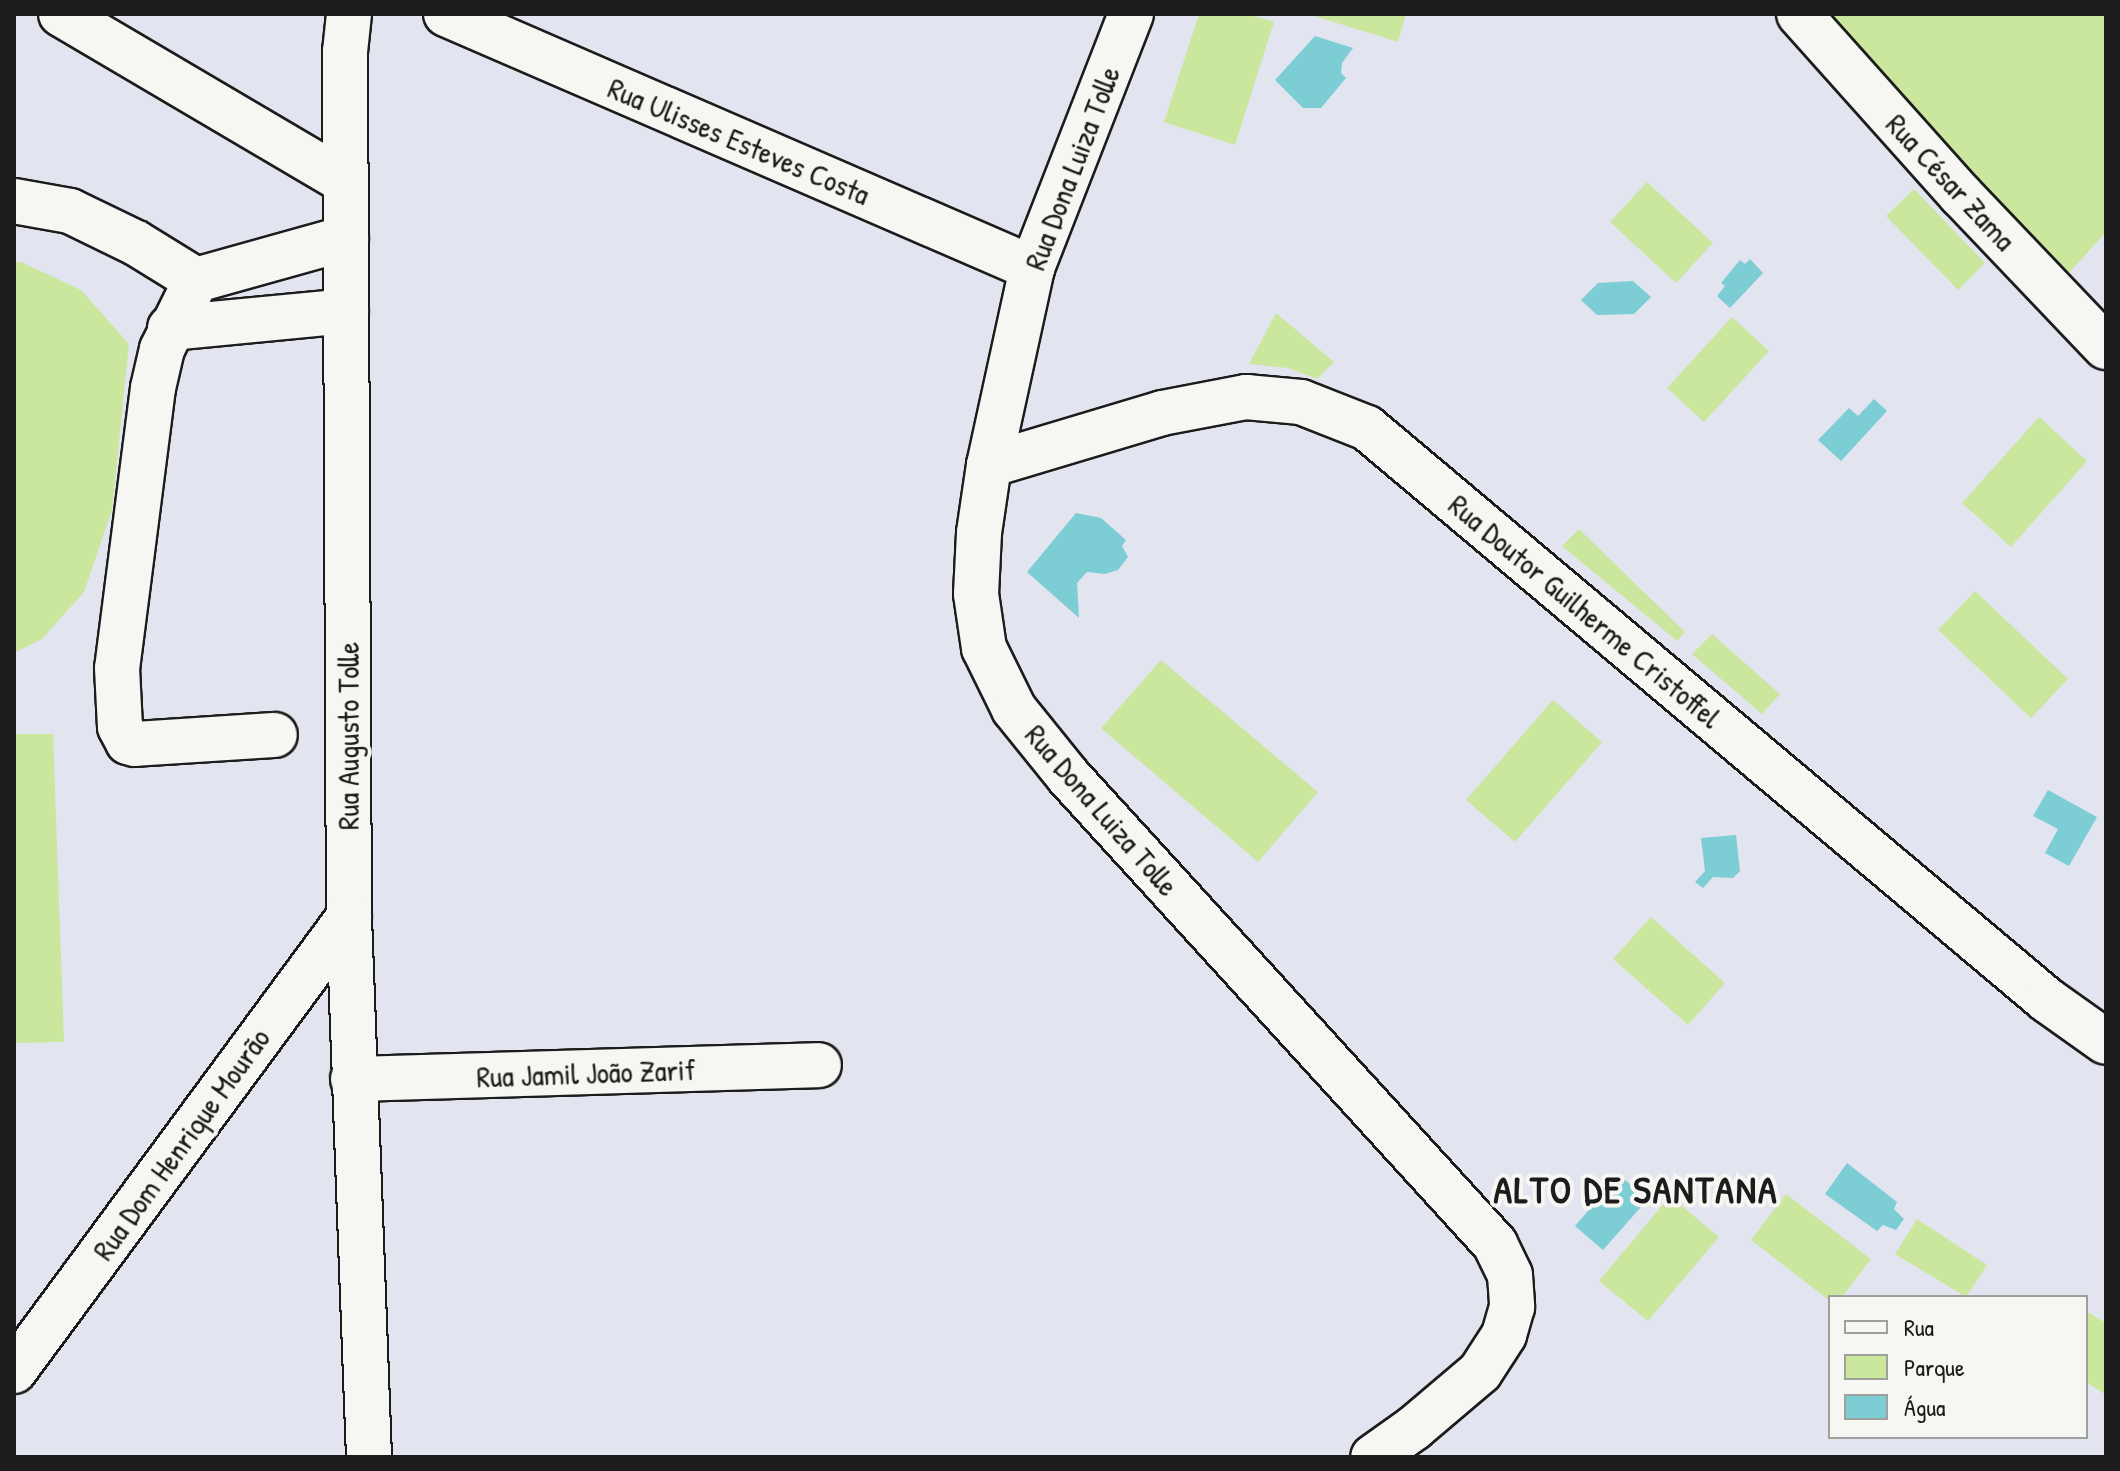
<!DOCTYPE html>
<html>
<head>
<meta charset="utf-8">
<style>
	body { margin:0 }
	#map { position:relative; width:2120px; height:1471px; overflow:hidden; background:#e2e4f0; font-family:"Patrick Hand",sans-serif }
	div>[style] { position:absolute }
	.green>* { inset:0; background:#cbe79e }
	.water>* { inset:0; background:#7ccdd4 }
	.roads { filter:drop-shadow(2px 0 #1c1c1c) drop-shadow(-2px 0 #1c1c1c) drop-shadow(0 2px #1c1c1c) drop-shadow(0 -2px #1c1c1c) }
	.minor>* { height:44px; margin:-22px; padding:0 22px; transform-origin:22px; border-radius:22px; background:#f6f6f2 }
	span { translate:-50% -50%; white-space:nowrap; text-align:center; line-height:1.15; -webkit-text-stroke:8px #f6f6f2; paint-order:stroke }
	.street-label { font-size:30px; color:#1c1c1c }
	.district-label { font-size:38px; color:#1c1c1c; font-weight:700; letter-spacing:2px }
	.frame { position:absolute; inset:0; border:16px solid #1c1c1c; pointer-events:none }
	.legend { position:absolute; left:1828px; top:1295px; width:260px; height:144px; box-sizing:border-box; background:#f6f6f2; border:2px solid #9f9f9c; margin:0; padding:10px 14px; list-style:none; font-size:24px; color:#1c1c1c }
	.legend li { display:flex; align-items:center; gap:16px; height:40px }
	.legend b { width:40px; border:2px solid #9f9f9c }
</style>
</head>
<body>
<div id="map">
	<div class="green">
		<i style="clip-path:polygon(1199px 14px,1248px 14px,1274px 22px,1235px 145px,1164px 122px)"></i>
		<i style="clip-path:polygon(1308px 14px,1406px 14px,1398px 42px)"></i>
		<i style="clip-path:polygon(1819px 14px,2106px 14px,2106px 232px,2068px 274px)"></i>
		<i style="clip-path:polygon(1647px 182px,1713px 243px,1676px 283px,1610px 222px)"></i>
		<i style="clip-path:polygon(1914px 189px,1985px 263px,1958px 290px,1886px 216px)"></i>
		<i style="clip-path:polygon(14px 262px,21px 262px,81px 290px,129px 344px,112px 510px,84px 592px,42px 639px,14px 653px)"></i>
		<i style="clip-path:polygon(1276px 313px,1334px 362px,1317px 379px,1288px 368px,1249px 364px)"></i>
		<i style="clip-path:polygon(1732px 317px,1769px 351px,1704px 422px,1667px 388px)"></i>
		<i style="clip-path:polygon(2039px 417px,2087px 461px,2011px 547px,1962px 503px)"></i>
		<i style="clip-path:polygon(1579px 529px,1685px 632px,1677px 641px,1562px 546px)"></i>
		<i style="clip-path:polygon(1975px 591px,2068px 679px,2031px 718px,1938px 630px)"></i>
		<i style="clip-path:polygon(1712px 634px,1780px 694px,1762px 714px,1692px 654px)"></i>
		<i style="clip-path:polygon(1161px 660px,1318px 792px,1258px 862px,1101px 728px)"></i>
		<i style="clip-path:polygon(1553px 700px,1602px 742px,1515px 842px,1466px 800px)"></i>
		<i style="clip-path:polygon(14px 734px,53px 734px,64px 1042px,14px 1043px)"></i>
		<i style="clip-path:polygon(1651px 917px,1725px 983px,1688px 1025px,1613px 959px)"></i>
		<i style="clip-path:polygon(1786px 1194px,1871px 1259px,1842px 1297px,1830px 1297px,1830px 1301px,1751px 1240px)"></i>
		<i style="clip-path:polygon(1670px 1196px,1719px 1237px,1648px 1321px,1599px 1281px)"></i>
		<i style="clip-path:polygon(1917px 1219px,1987px 1265px,1966px 1297px,1895px 1254px)"></i>
		<i style="clip-path:polygon(2086px 1311px,2106px 1323px,2106px 1395px,2086px 1382px)"></i>
	</div>
	<div class="water">
		<i style="clip-path:polygon(1315px 36px,1353px 48px,1342px 63px,1341px 73px,1346px 78px,1321px 108px,1303px 108px,1275px 80px)"></i>
		<i style="clip-path:polygon(1750px 259px,1763px 273px,1730px 308px,1717px 296px,1725px 286px,1721px 283px,1740px 260px,1745px 264px)"></i>
		<i style="clip-path:polygon(1633px 281px,1651px 297px,1634px 314px,1597px 315px,1581px 300px,1598px 283px)"></i>
		<i style="clip-path:polygon(1874px 399px,1887px 411px,1841px 461px,1818px 440px,1849px 408px,1858px 416px)"></i>
		<i style="clip-path:polygon(1076px 513px,1101px 518px,1126px 540px,1122px 546px,1128px 557px,1118px 570px,1105px 574px,1087px 572px,1077px 583px,1079px 618px,1027px 572px)"></i>
		<i style="clip-path:polygon(2048px 790px,2097px 817px,2069px 866px,2045px 853px,2058px 829px,2033px 816px)"></i>
		<i style="clip-path:polygon(1736px 835px,1740px 871px,1733px 878px,1713px 877px,1703px 888px,1695px 882px,1705px 871px,1701px 838px)"></i>
		<i style="clip-path:polygon(1847px 1163px,1897px 1202px,1894px 1209px,1904px 1219px,1896px 1230px,1883px 1225px,1877px 1231px,1825px 1194px)"></i>
		<i style="clip-path:polygon(1619px 1175px,1648px 1199px,1603px 1250px,1575px 1226px)"></i>
	</div>
	<div class="roads">
		<div class="minor">
			<i style="left:61px;top:14px;width:329px;rotate:30.5deg"></i>
			<i style="left:349px;top:14px;width:37px;rotate:96deg"></i>
			<i style="left:345px;top:51px;width:866px;rotate:89.74deg"></i>
			<i style="left:349px;top:917px;width:540px;rotate:87.88deg"></i>
			<i style="left:446px;top:14px;width:639px;rotate:23.43deg"></i>
			<i style="left:1131px;top:14px;width:273px;rotate:111.3deg"></i>
			<i style="left:1032px;top:268px;width:202px;rotate:102.3deg"></i>
			<i style="left:989px;top:465px;width:69px;rotate:98.4deg"></i>
			<i style="left:979px;top:533px;width:61px;rotate:92.8deg"></i>
			<i style="left:976px;top:594px;width:55px;rotate:81.6deg"></i>
			<i style="left:984px;top:648px;width:68px;rotate:63.8deg"></i>
			<i style="left:1014px;top:709px;width:86px;rotate:51.1deg"></i>
			<i style="left:1068px;top:776px;width:634px;rotate:47.62deg"></i>
			<i style="left:1495px;top:1244px;width:34px;rotate:64deg"></i>
			<i style="left:1510px;top:1275px;width:32px;rotate:86deg"></i>
			<i style="left:1512px;top:1307px;width:29px;rotate:106deg"></i>
			<i style="left:1504px;top:1335px;width:44px;rotate:123deg"></i>
			<i style="left:1480px;top:1372px;width:87px;rotate:139.7deg"></i>
			<i style="left:1414px;top:1428px;width:50px;rotate:144.7deg"></i>
			<i style="left:1799px;top:14px;width:243px;rotate:48.2deg"></i>
			<i style="left:1961px;top:195px;width:210px;rotate:46.4deg"></i>
			<i style="left:14px;top:201px;width:57px;rotate:10.1deg"></i>
			<i style="left:70px;top:211px;width:73px;rotate:25.9deg"></i>
			<i style="left:136px;top:243px;width:70px;rotate:31.7deg"></i>
			<i style="left:196px;top:280px;width:156px;rotate:-15.6deg"></i>
			<i style="left:196px;top:280px;width:77px;rotate:116.2deg"></i>
			<i style="left:162px;top:349px;width:40px;rotate:103deg"></i>
			<i style="left:153px;top:388px;width:282px;rotate:97.3deg"></i>
			<i style="left:117px;top:668px;width:59px;rotate:87.1deg"></i>
			<i style="left:120px;top:727px;width:17px;rotate:62deg"></i>
			<i style="left:128px;top:742px;width:7px;rotate:16deg"></i>
			<i style="left:135px;top:744px;width:140px;rotate:-3.7deg"></i>
			<i style="left:170px;top:328px;width:177px;rotate:-5.5deg"></i>
			<i style="left:989px;top:465px;width:181px;rotate:-16.7deg"></i>
			<i style="left:1162px;top:413px;width:86px;rotate:-10.8deg"></i>
			<i style="left:1246px;top:397px;width:55px;rotate:5.2deg"></i>
			<i style="left:1301px;top:402px;width:71px;rotate:21.5deg"></i>
			<i style="left:1367px;top:428px;width:889px;rotate:40.07deg"></i>
			<i style="left:2047px;top:1000px;width:72px;rotate:35.4deg"></i>
			<i style="left:353px;top:1079px;width:466px;rotate:-1.7deg"></i>
			<i style="left:14px;top:1371px;width:564px;rotate:-53.58deg"></i>
		</div>
	</div>
	<div class="street-label">
		<span style="left:739px;top:141px;rotate:23deg">Rua Ulisses Esteves Costa</span>
		<span style="left:1072px;top:168px;rotate:-69deg">Rua Dona Luiza Tolle</span>
		<span style="left:1951px;top:182px;rotate:47deg">Rua César Zama</span>
		<span style="left:1585px;top:611px;rotate:40deg">Rua Doutor Guilherme Cristoffel</span>
		<span style="left:348px;top:736px;rotate:-90deg">Rua Augusto Tolle</span>
		<span style="left:1102px;top:810px;rotate:49deg">Rua Dona Luiza Tolle</span>
		<span style="left:586px;top:1073px;rotate:-2deg">Rua Jamil João Zarif</span>
		<span style="left:181px;top:1144px;rotate:-54deg">Rua Dom Henrique Mourão</span>
	</div>
	<div class="district-label">
		<span style="left:1636px;top:1190px">ALTO DE SANTANA</span>
	</div>
	<div class="frame"></div>
	<ul class="legend">
	<li><b style="height:10px;background:#f6f6f2"></b>Rua</li>
	<li><b style="height:22px;background:#cbe79e"></b>Parque</li>
	<li><b style="height:22px;background:#7ccdd4"></b>Água</li>
	</ul>
</div>
</body>
</html>
